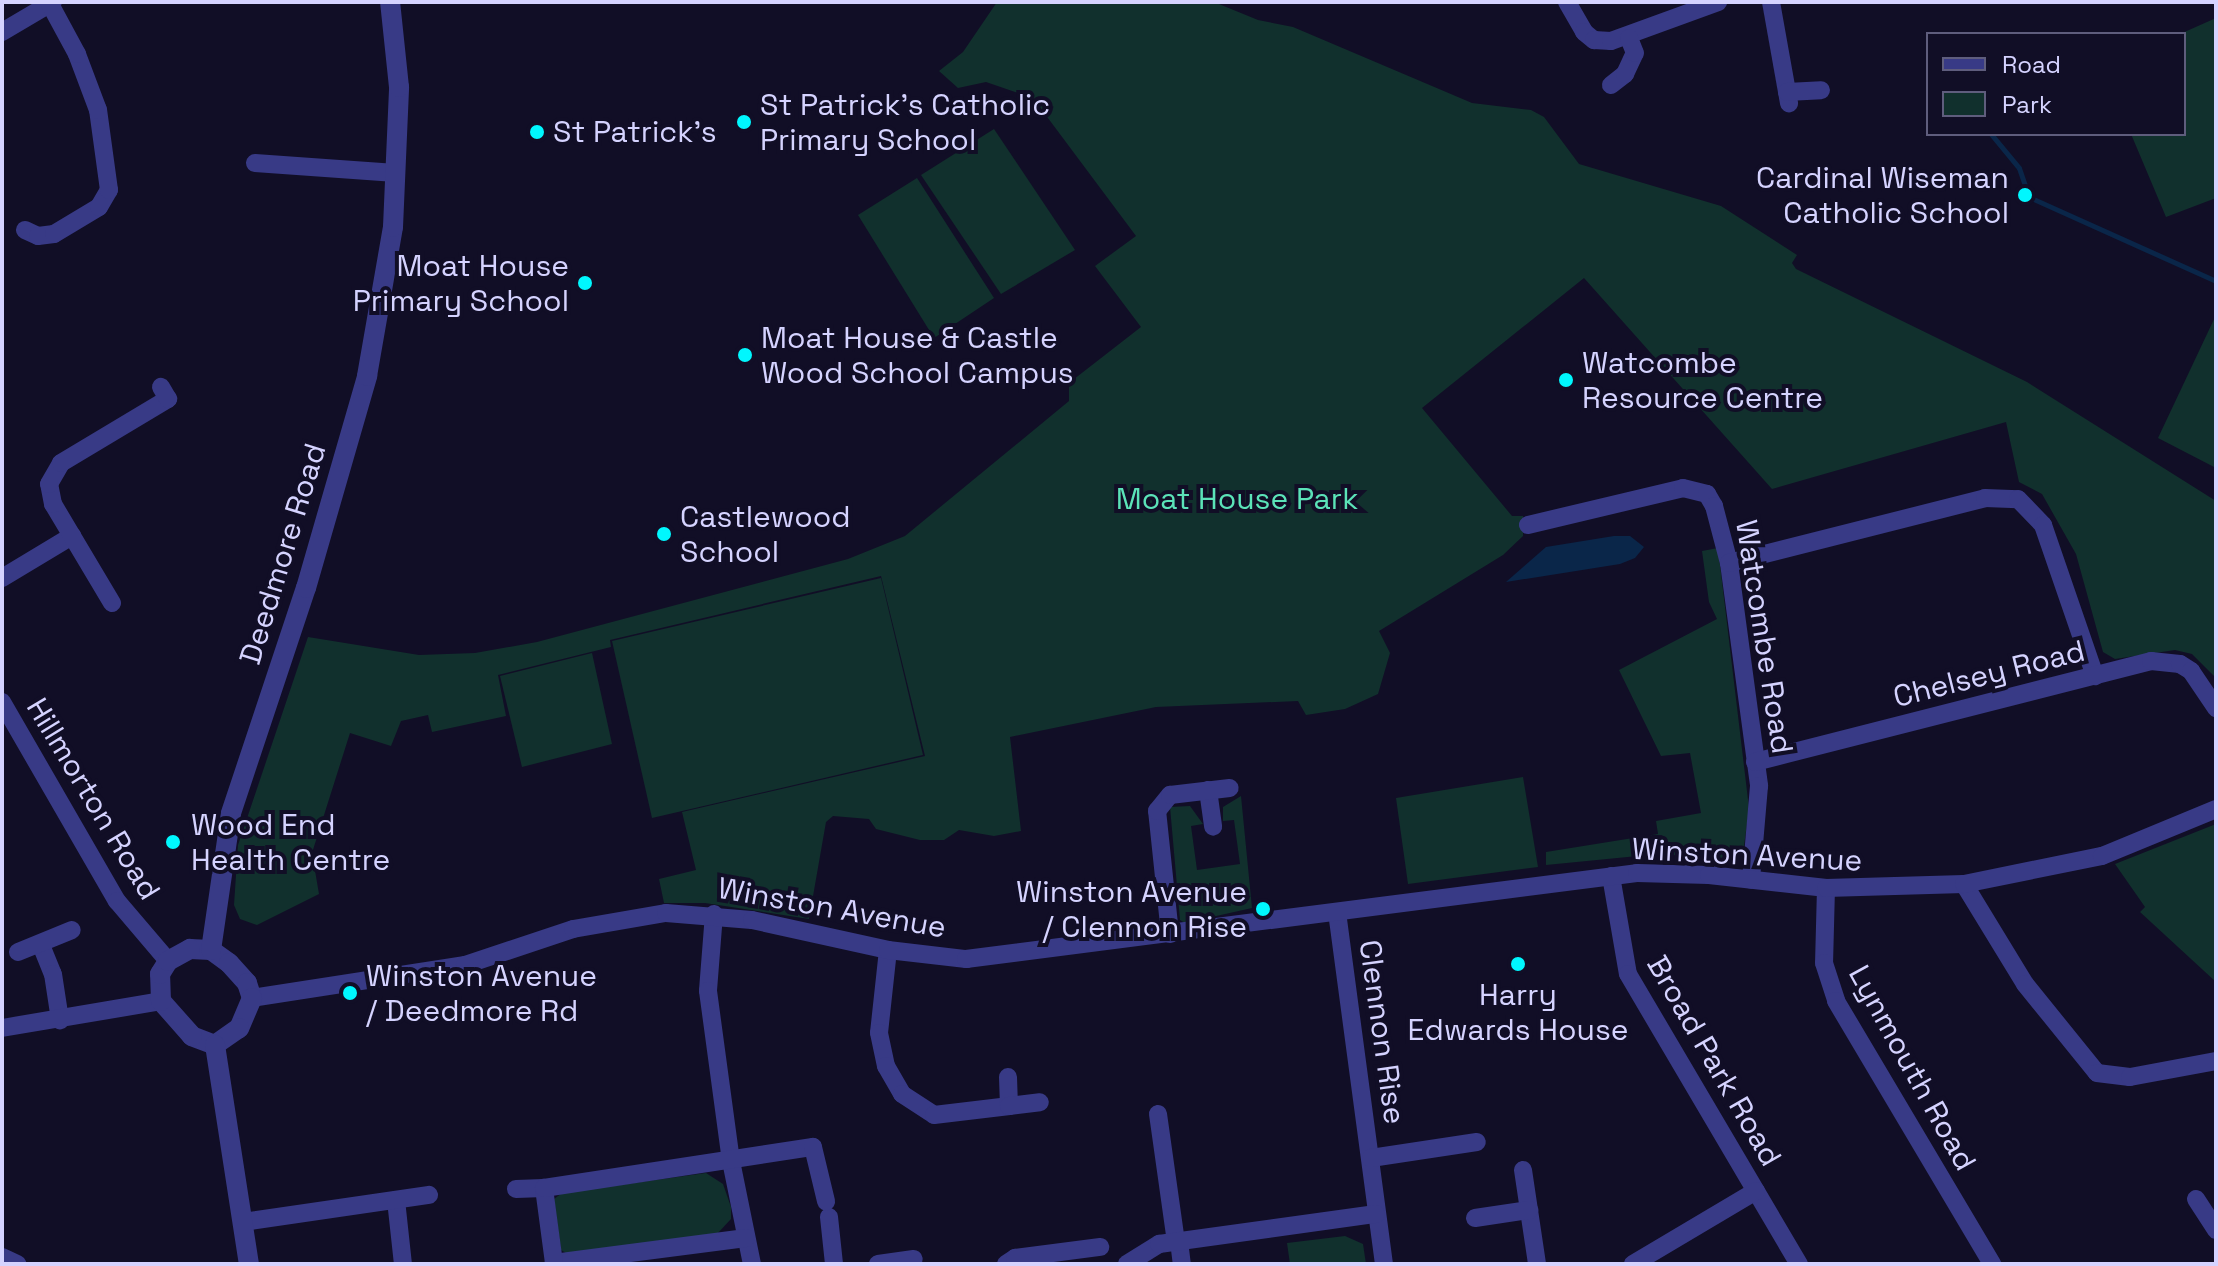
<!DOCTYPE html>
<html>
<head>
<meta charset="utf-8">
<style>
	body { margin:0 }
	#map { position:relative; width:2218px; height:1266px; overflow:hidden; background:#110e26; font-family:"Space Grotesk",sans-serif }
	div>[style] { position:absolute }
	.green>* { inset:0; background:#11302d }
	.water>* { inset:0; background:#0a2649 }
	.stream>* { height:5px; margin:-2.5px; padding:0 2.5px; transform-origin:2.5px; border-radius:2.5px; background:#0a2649 }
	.minor>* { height:18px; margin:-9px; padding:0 9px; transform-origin:9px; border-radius:9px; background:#383a86 }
	.tertiary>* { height:20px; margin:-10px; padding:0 10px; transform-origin:10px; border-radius:10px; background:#383a86 }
	.dots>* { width:22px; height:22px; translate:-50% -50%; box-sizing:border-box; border:4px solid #110e26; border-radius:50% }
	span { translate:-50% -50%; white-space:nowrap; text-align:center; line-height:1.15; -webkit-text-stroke:8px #110e26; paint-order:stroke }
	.poi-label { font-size:30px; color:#d5d3ff }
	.left { translate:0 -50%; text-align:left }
	.right { translate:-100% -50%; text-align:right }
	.park-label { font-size:30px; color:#5be3b8 }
	.street-label { font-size:30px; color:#d5d3ff }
	.frame { position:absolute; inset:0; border:4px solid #d5d3ff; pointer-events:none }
	.legend { position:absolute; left:1926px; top:32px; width:260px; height:104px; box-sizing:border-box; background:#110e26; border:2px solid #5f5d7d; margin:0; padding:10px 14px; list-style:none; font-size:24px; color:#d5d3ff }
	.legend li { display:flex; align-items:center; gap:16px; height:40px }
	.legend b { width:40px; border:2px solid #5f5d7d }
</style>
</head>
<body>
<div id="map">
	<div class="green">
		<i style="clip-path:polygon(997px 2px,1214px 2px,1258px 20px,1293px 27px,1472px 103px,1531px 110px,1544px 117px,1579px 164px,1721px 206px,1797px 255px,1792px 263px,1796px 269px,2027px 382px,2216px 501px,2216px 678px,2192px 654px,2175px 650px,2115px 659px,2103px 652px,2076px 554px,2042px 494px,2019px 482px,2006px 422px,1772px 489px,1584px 278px,1422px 408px,1512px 516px,1523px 516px,1523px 536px,1503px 555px,1379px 631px,1390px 653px,1378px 694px,1345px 709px,1306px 715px,1298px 701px,1156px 707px,1010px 737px,1021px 831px,994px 836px,959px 830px,944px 840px,920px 840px,876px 829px,869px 819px,833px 816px,826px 822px,809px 919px,705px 903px,664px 903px,659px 879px,696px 870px,682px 812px,925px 756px,881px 576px,610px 640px,611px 647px,498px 675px,506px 716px,432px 732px,428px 715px,401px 721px,391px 746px,350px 733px,312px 853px,319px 894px,257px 925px,240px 919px,234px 905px,238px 845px,308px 637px,419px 655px,475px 653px,537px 642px,848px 559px,905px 536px,1069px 401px,1069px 383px,1141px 327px,1095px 266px,1136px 236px,1033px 98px,986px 82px,958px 88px,939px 71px,963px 52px)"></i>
		<i style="clip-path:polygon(2216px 18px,2216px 198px,2166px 217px,2131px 134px,2184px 134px,2180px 34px)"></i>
		<i style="clip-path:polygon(994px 129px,1075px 250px,1001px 294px,921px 175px)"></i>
		<i style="clip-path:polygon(917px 178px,994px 298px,934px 338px,858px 215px)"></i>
		<i style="clip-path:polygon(2216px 315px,2216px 468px,2158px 438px)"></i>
		<i style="clip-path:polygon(1718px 548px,1749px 808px,1744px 846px,1725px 859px,1658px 854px,1546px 865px,1546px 852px,1658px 834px,1656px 821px,1701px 813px,1690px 753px,1661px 756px,1619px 670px,1717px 619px,1709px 602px,1702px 551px)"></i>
		<i style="clip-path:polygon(881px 578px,923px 755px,652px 818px,612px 641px)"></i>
		<i style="clip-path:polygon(592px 653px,612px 744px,522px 767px,500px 676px)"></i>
		<i style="clip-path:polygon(1523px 777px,1538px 867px,1408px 884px,1396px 798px)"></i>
		<i style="clip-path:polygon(1241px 796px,1252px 908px,1185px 923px,1180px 920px,1170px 807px,1190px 806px,1203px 824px,1191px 826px,1197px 870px,1240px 864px,1234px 820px,1223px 821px,1223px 807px)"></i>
		<i style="clip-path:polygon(2216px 824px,2216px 982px,2140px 912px,2145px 907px,2115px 864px)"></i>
		<i style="clip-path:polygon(706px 1173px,723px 1184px,731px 1207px,731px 1219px,717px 1234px,569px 1255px,561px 1250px,554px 1199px,562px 1193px)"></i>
		<i style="clip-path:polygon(1345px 1236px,1363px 1244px,1366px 1264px,1290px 1264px,1287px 1243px)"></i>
	</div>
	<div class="water">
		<i style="clip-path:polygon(1614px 536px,1630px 536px,1644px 547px,1635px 558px,1620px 564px,1506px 582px,1546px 547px)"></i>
	</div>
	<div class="stream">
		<i style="left:1991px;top:134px;width:44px;rotate:50.5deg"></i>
		<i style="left:2019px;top:168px;width:31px;rotate:71deg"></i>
		<i style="left:2029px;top:197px;width:205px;rotate:24.2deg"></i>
	</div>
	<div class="minor">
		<i style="left:1567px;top:2px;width:34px;rotate:60deg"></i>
		<i style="left:1584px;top:32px;width:13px;rotate:39deg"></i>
		<i style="left:1594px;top:40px;width:17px;rotate:3deg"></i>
		<i style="left:1611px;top:41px;width:114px;rotate:-20deg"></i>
		<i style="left:1771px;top:2px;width:103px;rotate:79.9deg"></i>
		<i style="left:2px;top:32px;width:59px;rotate:-30.5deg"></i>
		<i style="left:1611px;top:85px;width:18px;rotate:-38deg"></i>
		<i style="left:1625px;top:74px;width:23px;rotate:-65deg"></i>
		<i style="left:1635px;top:53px;width:16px;rotate:-112deg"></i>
		<i style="left:1787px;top:92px;width:34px;rotate:-3deg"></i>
		<i style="left:255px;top:163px;width:141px;rotate:4.1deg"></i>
		<i style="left:25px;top:230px;width:14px;rotate:25deg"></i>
		<i style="left:38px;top:236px;width:16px;rotate:-7deg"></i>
		<i style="left:54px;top:234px;width:52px;rotate:-31deg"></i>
		<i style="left:99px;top:207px;width:20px;rotate:-60deg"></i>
		<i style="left:109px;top:190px;width:81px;rotate:-97.8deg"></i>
		<i style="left:98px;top:110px;width:60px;rotate:-110.6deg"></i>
		<i style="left:77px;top:54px;width:57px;rotate:-118.4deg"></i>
		<i style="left:1528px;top:525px;width:159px;rotate:-13.4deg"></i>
		<i style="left:1683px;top:488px;width:25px;rotate:14deg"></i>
		<i style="left:1707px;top:494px;width:14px;rotate:60deg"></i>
		<i style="left:1714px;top:506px;width:59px;rotate:75.3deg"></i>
		<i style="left:1729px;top:563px;width:225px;rotate:82.3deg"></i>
		<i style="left:1759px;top:786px;width:94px;rotate:94.9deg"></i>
		<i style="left:1729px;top:563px;width:264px;rotate:-14.2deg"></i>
		<i style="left:1985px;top:498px;width:33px;rotate:2deg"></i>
		<i style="left:2018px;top:499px;width:36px;rotate:46deg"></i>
		<i style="left:2043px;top:525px;width:160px;rotate:71deg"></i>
		<i style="left:2px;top:578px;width:82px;rotate:-31deg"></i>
		<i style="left:112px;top:603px;width:115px;rotate:-120.8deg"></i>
		<i style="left:53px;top:504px;width:20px;rotate:-101deg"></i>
		<i style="left:49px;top:484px;width:24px;rotate:-60deg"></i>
		<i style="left:61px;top:463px;width:125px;rotate:-30.9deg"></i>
		<i style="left:168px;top:399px;width:14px;rotate:-120deg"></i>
		<i style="left:2px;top:702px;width:230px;rotate:60deg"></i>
		<i style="left:117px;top:901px;width:79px;rotate:49.6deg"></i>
		<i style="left:1755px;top:762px;width:409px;rotate:-14.3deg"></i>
		<i style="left:2151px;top:661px;width:29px;rotate:6deg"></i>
		<i style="left:2180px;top:664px;width:13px;rotate:32deg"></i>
		<i style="left:2191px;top:671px;width:45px;rotate:56deg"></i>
		<i style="left:1208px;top:790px;width:37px;rotate:82deg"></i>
		<i style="left:1611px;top:876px;width:99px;rotate:80.2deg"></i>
		<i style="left:1628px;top:974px;width:337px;rotate:59.5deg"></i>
		<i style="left:1964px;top:884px;width:117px;rotate:58.6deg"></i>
		<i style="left:2025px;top:984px;width:114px;rotate:51deg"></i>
		<i style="left:2097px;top:1073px;width:33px;rotate:7deg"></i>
		<i style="left:2130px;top:1077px;width:87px;rotate:-10.5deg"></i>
		<i style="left:1826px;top:888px;width:75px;rotate:91.5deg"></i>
		<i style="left:1824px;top:963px;width:40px;rotate:72deg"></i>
		<i style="left:1836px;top:1001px;width:306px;rotate:59.3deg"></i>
		<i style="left:1337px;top:912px;width:355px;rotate:82.4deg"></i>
		<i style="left:714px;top:914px;width:77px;rotate:94.5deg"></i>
		<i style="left:708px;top:991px;width:172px;rotate:82.3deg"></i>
		<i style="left:731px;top:1161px;width:105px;rotate:78.5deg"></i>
		<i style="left:1170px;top:934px;width:124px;rotate:-96deg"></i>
		<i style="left:1157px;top:811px;width:21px;rotate:-51deg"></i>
		<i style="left:1170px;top:795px;width:60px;rotate:-6.7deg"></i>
		<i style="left:41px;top:945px;width:31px;rotate:68deg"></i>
		<i style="left:53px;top:974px;width:47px;rotate:81.3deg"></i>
		<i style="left:888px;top:950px;width:83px;rotate:96.2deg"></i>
		<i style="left:879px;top:1033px;width:34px;rotate:78deg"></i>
		<i style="left:886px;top:1066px;width:32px;rotate:60deg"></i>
		<i style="left:902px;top:1094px;width:38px;rotate:33deg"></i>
		<i style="left:934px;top:1115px;width:76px;rotate:-6.8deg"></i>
		<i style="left:1009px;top:1106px;width:29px;rotate:-92deg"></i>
		<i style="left:18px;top:952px;width:58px;rotate:-22.2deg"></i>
		<i style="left:252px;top:998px;width:216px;rotate:-8.8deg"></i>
		<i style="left:465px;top:965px;width:114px;rotate:-18.4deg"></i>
		<i style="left:573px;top:929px;width:94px;rotate:-9.8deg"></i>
		<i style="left:666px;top:913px;width:86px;rotate:4.7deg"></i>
		<i style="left:752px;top:920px;width:139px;rotate:12.4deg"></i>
		<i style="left:888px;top:950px;width:79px;rotate:6.6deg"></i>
		<i style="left:966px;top:959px;width:676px;rotate:-7.3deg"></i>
		<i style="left:1637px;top:873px;width:72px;rotate:1.6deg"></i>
		<i style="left:1709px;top:875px;width:118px;rotate:6.3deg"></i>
		<i style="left:1826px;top:888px;width:138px;rotate:-1.7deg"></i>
		<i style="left:1964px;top:884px;width:141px;rotate:-11.5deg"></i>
		<i style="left:2102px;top:856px;width:123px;rotate:-22.4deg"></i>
		<i style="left:2px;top:1028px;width:161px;rotate:-9.6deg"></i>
		<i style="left:1009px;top:1106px;width:31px;rotate:-7deg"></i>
		<i style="left:1158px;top:1114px;width:129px;rotate:82deg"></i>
		<i style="left:1371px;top:1158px;width:107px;rotate:-8.6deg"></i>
		<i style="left:1523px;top:1170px;width:95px;rotate:81.5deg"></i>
		<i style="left:516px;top:1189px;width:28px;rotate:-2deg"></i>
		<i style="left:2196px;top:1199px;width:37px;rotate:57deg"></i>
		<i style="left:396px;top:1200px;width:64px;rotate:83.8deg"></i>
		<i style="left:829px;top:1217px;width:47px;rotate:83.9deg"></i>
		<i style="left:1475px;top:1218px;width:55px;rotate:-8.4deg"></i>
		<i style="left:243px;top:1222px;width:188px;rotate:-8.3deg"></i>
		<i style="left:746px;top:1238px;width:194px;rotate:172.6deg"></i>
		<i style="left:554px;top:1263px;width:76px;rotate:-97.6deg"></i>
		<i style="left:544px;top:1188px;width:272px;rotate:-8.7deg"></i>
		<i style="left:813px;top:1147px;width:56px;rotate:76.5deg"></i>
		<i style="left:1179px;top:1241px;width:23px;rotate:83deg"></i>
		<i style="left:2px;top:1257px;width:17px;rotate:25deg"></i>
		<i style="left:878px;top:1264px;width:36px;rotate:-8deg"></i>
		<i style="left:1006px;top:1264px;width:11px;rotate:-34deg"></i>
		<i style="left:1015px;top:1258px;width:86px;rotate:-7.4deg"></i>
		<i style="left:1127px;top:1264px;width:38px;rotate:-32deg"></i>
		<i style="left:1159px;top:1244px;width:219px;rotate:-7.9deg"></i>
		<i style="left:1633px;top:1264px;width:143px;rotate:-30.7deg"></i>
	</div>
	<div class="tertiary">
		<i style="left:190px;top:949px;width:21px;rotate:3deg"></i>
		<i style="left:211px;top:950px;width:22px;rotate:36deg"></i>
		<i style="left:229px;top:963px;width:27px;rotate:48deg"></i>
		<i style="left:247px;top:983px;width:16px;rotate:72deg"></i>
		<i style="left:252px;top:998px;width:33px;rotate:113deg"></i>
		<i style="left:239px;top:1028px;width:29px;rotate:145deg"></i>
		<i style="left:215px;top:1045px;width:25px;rotate:-159deg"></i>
		<i style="left:192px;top:1036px;width:47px;rotate:-131.5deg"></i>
		<i style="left:161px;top:1001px;width:27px;rotate:-92deg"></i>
		<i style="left:160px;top:974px;width:15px;rotate:-58deg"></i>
		<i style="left:168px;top:961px;width:25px;rotate:-29deg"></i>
		<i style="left:211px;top:950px;width:138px;rotate:-81.7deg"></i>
		<i style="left:231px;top:813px;width:237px;rotate:-71.6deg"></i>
		<i style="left:306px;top:588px;width:221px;rotate:-73.9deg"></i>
		<i style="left:367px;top:376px;width:151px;rotate:-80.1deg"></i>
		<i style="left:393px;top:227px;width:140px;rotate:-87.5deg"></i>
		<i style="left:399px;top:87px;width:85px;rotate:-96deg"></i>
		<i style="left:215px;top:1045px;width:222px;rotate:81.2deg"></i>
	</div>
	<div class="dots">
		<i style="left:744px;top:122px;background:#00f7fe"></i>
		<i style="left:537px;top:132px;background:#00f7fe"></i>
		<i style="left:2025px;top:195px;background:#00f7fe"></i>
		<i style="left:585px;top:283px;background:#00f7fe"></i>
		<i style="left:745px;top:355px;background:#00f7fe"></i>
		<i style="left:1566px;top:380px;background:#00f7fe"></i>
		<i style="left:664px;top:534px;background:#00f7fe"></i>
		<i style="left:173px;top:842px;background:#00f7fe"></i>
		<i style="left:1263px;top:909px;background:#00f7fe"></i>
		<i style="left:1518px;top:964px;background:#00f7fe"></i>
		<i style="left:350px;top:993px;background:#00f7fe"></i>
	</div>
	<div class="poi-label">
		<span class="left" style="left:760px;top:122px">St Patrick's Catholic<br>Primary School</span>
		<span class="left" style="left:553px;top:132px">St Patrick's</span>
		<span class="right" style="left:2009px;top:195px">Cardinal Wiseman<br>Catholic School</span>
		<span class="right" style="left:569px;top:283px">Moat House<br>Primary School</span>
		<span class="left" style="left:761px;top:355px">Moat House &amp; Castle<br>Wood School Campus</span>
		<span class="left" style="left:1582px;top:380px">Watcombe<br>Resource Centre</span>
		<span class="left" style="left:680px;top:534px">Castlewood<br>School</span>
		<span class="left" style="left:191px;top:842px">Wood End<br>Health Centre</span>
		<span class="right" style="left:1247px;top:909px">Winston Avenue<br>/ Clennon Rise</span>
		<span class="left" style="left:366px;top:993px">Winston Avenue<br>/ Deedmore Rd</span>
		<span style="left:1518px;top:1012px">Harry<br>Edwards House</span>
	</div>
	<div class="park-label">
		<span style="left:1237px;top:499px">Moat House Park</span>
	</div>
	<div class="street-label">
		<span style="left:283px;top:554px;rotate:-73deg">Deedmore Road</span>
		<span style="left:1764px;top:637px;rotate:81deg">Watcombe Road</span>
		<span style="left:1989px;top:674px;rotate:-14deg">Chelsey Road</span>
		<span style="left:93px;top:799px;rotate:59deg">Hillmorton Road</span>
		<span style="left:1747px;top:855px;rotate:3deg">Winston Avenue</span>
		<span style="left:832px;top:908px;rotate:10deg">Winston Avenue</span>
		<span style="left:1382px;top:1032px;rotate:82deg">Clennon Rise</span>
		<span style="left:1714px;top:1061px;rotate:60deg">Broad Park Road</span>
		<span style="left:1912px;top:1068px;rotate:61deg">Lynmouth Road</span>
	</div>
	<div class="frame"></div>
	<ul class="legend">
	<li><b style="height:10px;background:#383a86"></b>Road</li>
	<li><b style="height:22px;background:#11302d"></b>Park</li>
	</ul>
</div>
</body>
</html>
